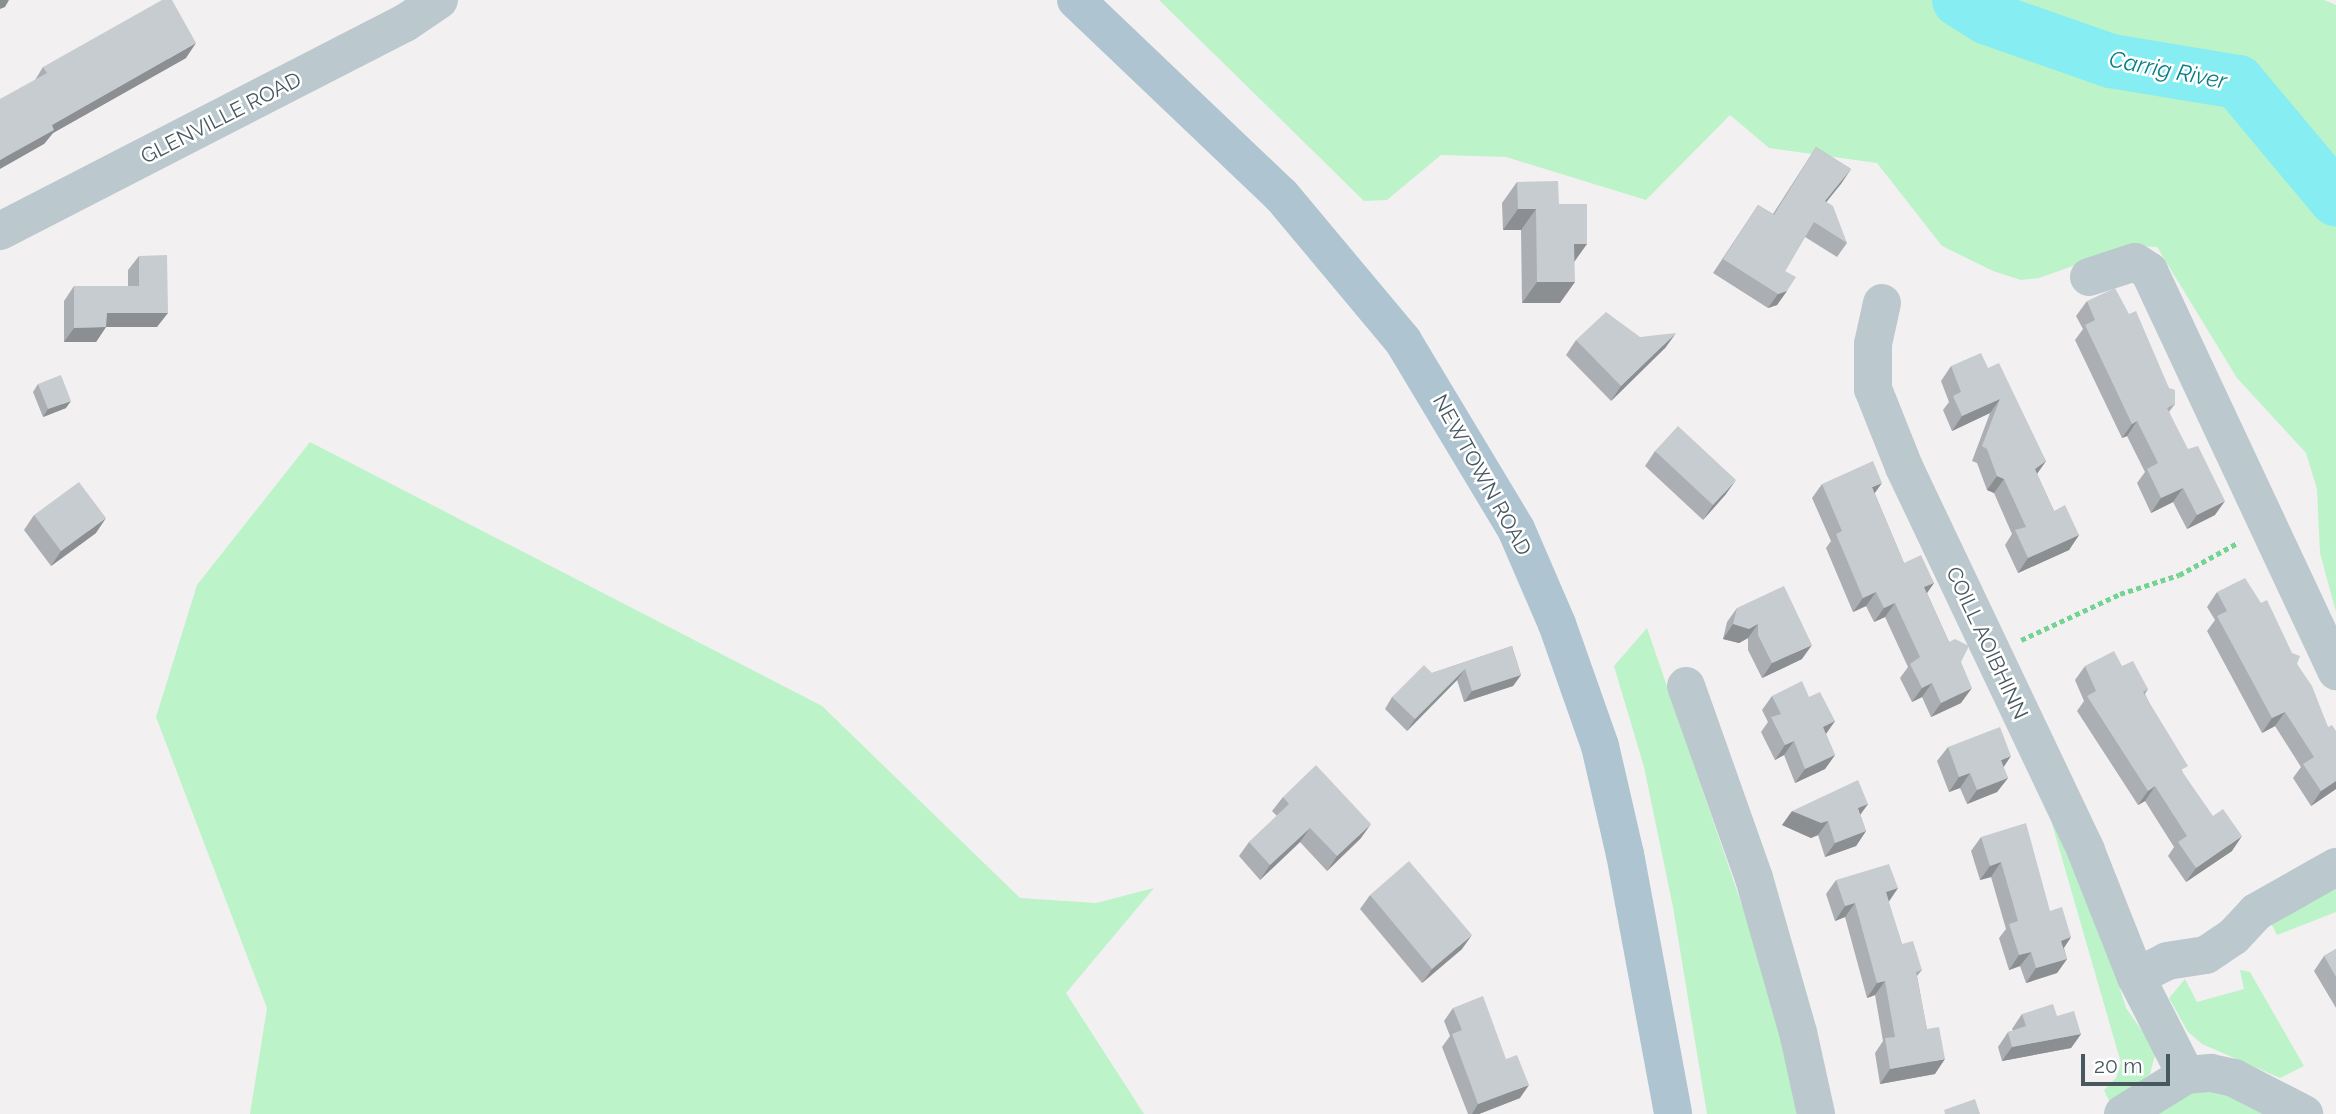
<!DOCTYPE html>
<html>
<head>
<meta charset="utf-8">
<style>
	body { margin:0 }
	#map { position:relative; width:2336px; height:1114px; overflow:hidden; background:#f3f0f1; font-family:Raleway,sans-serif }
	div>[style] { position:absolute }
	.green>* { inset:0; background:#bcf3c9 }
	.river>* { height:54px; margin:-27px; padding:0 27px; transform-origin:27px; border-radius:27px; background:#86edf2 }
	.path>* { height:4.5px; margin-top:-2.25px; transform-origin:0; background:repeating-linear-gradient(90deg,#72d393 0 5px,transparent 0 8.5px) }
	.minor>* { height:38px; margin:-19px; padding:0 19px; transform-origin:19px; border-radius:19px; background:#bbc8ce }
	.major>* { height:38px; margin:-19px; padding:0 19px; transform-origin:19px; border-radius:19px; background:#aec5d1 }
	.wall>* { inset:0; background:#abafb3 }
	.shaded-wall>* { inset:0; background:#8b8f92 }
	.building>* { inset:0; background:#c7ccd0 }
	span { translate:-50% -50%; white-space:nowrap; text-align:center; line-height:1.15; -webkit-text-stroke:5px #fff; paint-order:stroke }
	.street-label { font-size:21px; color:#47585f }
	.water-label { font-size:23px; color:#067f85; font-style:italic }
	.scale { position:absolute; left:2081px; top:1054px; width:89px; height:32px; box-sizing:border-box; border:4px solid #47585f; border-top:0; padding-left:9px; font-size:21px; line-height:24px; white-space:nowrap; color:#47585f; -webkit-text-stroke:5px #fff; paint-order:stroke }
</style>
</head>
<body>
<div id="map">
	<div class="green">
		<i style="clip-path:polygon(1159px 0,2324px 0,2336px 5px,2336px 612px,2320px 553px,2317px 489px,2306px 453px,2237px 378px,2157px 247px,2129px 246px,2039px 278px,2021px 280px,1993px 271px,1942px 246px,1877px 163px,1769px 148px,1730px 115px,1646px 200px,1506px 157px,1441px 155px,1387px 200px,1364px 201px)"></i>
		<i style="clip-path:polygon(310px 442px,822px 706px,1020px 898px,1096px 903px,1154px 888px,1066px 993px,1144px 1114px,250px 1114px,267px 1008px,156px 717px,197px 585px)"></i>
		<i style="clip-path:polygon(1647px 628px,1773px 996px,1802px 1114px,1707px 1114px,1673px 907px,1644px 767px,1614px 666px)"></i>
		<i style="clip-path:polygon(2046px 803px,2100px 924px,2126px 1008px,2156px 1051px,2150px 1074px,2111px 1105px,2104px 1090px,2116px 1078px,2121px 1063px)"></i>
		<i style="clip-path:polygon(2336px 880px,2336px 912px,2277px 935px,2271px 923px)"></i>
		<i style="clip-path:polygon(2240px 970px,2250px 972px,2304px 1066px,2280px 1078px,2202px 1044px,2188px 1032px,2169px 998px,2185px 979px,2197px 1002px,2244px 989px)"></i>
		<i style="clip-path:polygon(2211px 1089px,2276px 1114px,2146px 1114px,2171px 1099px)"></i>
	</div>
	<div class="river">
		<i style="left:1959px;top:0;width:34px;rotate:32deg"></i>
		<i style="left:1988px;top:18px;width:130px;rotate:19.3deg"></i>
		<i style="left:2111px;top:61px;width:129px;rotate:9.4deg"></i>
		<i style="left:2238px;top:82px;width:153px;rotate:50.1deg"></i>
	</div>
	<div class="path">
		<i style="left:2021px;top:640px;width:109px;rotate:-24.9deg"></i>
		<i style="left:2120px;top:594px;width:62px;rotate:-17.9deg"></i>
		<i style="left:2179px;top:575px;width:68px;rotate:-28.8deg"></i>
	</div>
	<div class="minor">
		<i style="left:0;top:231px;width:455px;rotate:-27.2deg"></i>
		<i style="left:405px;top:23px;width:41px;rotate:-34.1deg"></i>
		<i style="left:2089px;top:277px;width:48px;rotate:-18.1deg"></i>
		<i style="left:2135px;top:262px;width:17px;rotate:33deg"></i>
		<i style="left:2149px;top:271px;width:442px;rotate:64.9deg"></i>
		<i style="left:1882px;top:303px;width:42px;rotate:102.4deg"></i>
		<i style="left:1873px;top:344px;width:45px;rotate:90deg"></i>
		<i style="left:1873px;top:389px;width:84px;rotate:68.3deg"></i>
		<i style="left:1904px;top:467px;width:425px;rotate:64.6deg"></i>
		<i style="left:2086px;top:851px;width:136px;rotate:68.4deg"></i>
		<i style="left:2136px;top:977px;width:110px;rotate:63deg"></i>
		<i style="left:1686px;top:686px;width:204px;rotate:70.5deg"></i>
		<i style="left:1754px;top:878px;width:160px;rotate:74.1deg"></i>
		<i style="left:1798px;top:1032px;width:84px;rotate:77.6deg"></i>
		<i style="left:2136px;top:977px;width:35px;rotate:-27deg"></i>
		<i style="left:2167px;top:961px;width:39px;rotate:-9deg"></i>
		<i style="left:2206px;top:955px;width:32px;rotate:-34deg"></i>
		<i style="left:2233px;top:937px;width:34px;rotate:-47deg"></i>
		<i style="left:2256px;top:912px;width:92px;rotate:-29.4deg"></i>
		<i style="left:2123px;top:1114px;width:74px;rotate:-31.8deg"></i>
		<i style="left:2186px;top:1075px;width:25px;rotate:-5deg"></i>
		<i style="left:2211px;top:1073px;width:24px;rotate:12deg"></i>
		<i style="left:2234px;top:1078px;width:79px;rotate:27.2deg"></i>
	</div>
	<div class="major">
		<i style="left:1076px;top:0;width:283px;rotate:43.6deg"></i>
		<i style="left:1281px;top:195px;width:190px;rotate:50.1deg"></i>
		<i style="left:1403px;top:341px;width:219px;rotate:59deg"></i>
		<i style="left:1516px;top:529px;width:103px;rotate:66.7deg"></i>
		<i style="left:1557px;top:624px;width:129px;rotate:70.6deg"></i>
		<i style="left:1600px;top:746px;width:111px;rotate:77deg"></i>
		<i style="left:1625px;top:854px;width:264px;rotate:79.5deg"></i>
	</div>
	<div class="wall">
		<i style="clip-path:polygon(186px 58px,53px 133px,44px 144px,35px 80px,43px 67px)"></i>
		<i style="clip-path:polygon(1816px 147px,1851px 169px,1826px 202px,1847px 243px,1837px 257px,1805px 237px,1785px 271px,1787px 291px,1777px 305px,1768px 308px,1713px 273px,1758px 205px,1773px 214px)"></i>
		<i style="clip-path:polygon(1517px 182px,1559px 204px,1560px 303px,1522px 303px,1521px 230px,1503px 230px,1502px 203px)"></i>
		<i style="clip-path:polygon(139px 256px,157px 327px,106px 327px,96px 342px,64px 342px,64px 301px,74px 286px,128px 286px,128px 270px)"></i>
		<i style="clip-path:polygon(2087px 301px,2175px 404px,2169px 412px,2215px 515px,2187px 529px,2173px 502px,2151px 513px,2137px 483px,2145px 472px,2127px 436px,2122px 438px,2075px 340px,2083px 329px,2076px 316px)"></i>
		<i style="clip-path:polygon(1640px 337px,1666px 347px,1611px 401px,1566px 355px,1576px 340px)"></i>
		<i style="clip-path:polygon(1951px 366px,1988px 368px,2046px 461px,2037px 474px,2054px 511px,2079px 535px,2069px 550px,2018px 573px,2005px 545px,2012px 534px,1994px 493px,1987px 490px,1977px 463px,1972px 461px,1990px 413px,1952px 431px,1943px 410px,1949px 402px,1941px 381px)"></i>
		<i style="clip-path:polygon(38px 384px,66px 408px,43px 417px,33px 392px)"></i>
		<i style="clip-path:polygon(1655px 451px,1726px 494px,1703px 520px,1645px 466px)"></i>
		<i style="clip-path:polygon(1822px 484px,1875px 494px,1904px 563px,1934px 583px,1927px 593px,1949px 642px,1961px 662px,1961px 703px,1931px 717px,1922px 697px,1912px 702px,1900px 678px,1908px 667px,1885px 617px,1874px 622px,1866px 606px,1853px 612px,1826px 548px,1831px 541px,1812px 498px)"></i>
		<i style="clip-path:polygon(34px 515px,96px 533px,51px 566px,24px 530px)"></i>
		<i style="clip-path:polygon(2217px 592px,2297px 664px,2328px 727px,2336px 731px,2336px 789px,2311px 806px,2293px 778px,2301px 767px,2275px 726px,2262px 733px,2207px 631px,2215px 620px,2207px 607px)"></i>
		<i style="clip-path:polygon(1737px 608px,1802px 659px,1762px 678px,1748px 650px,1748px 638px,1739px 643px,1723px 639px,1727px 622px)"></i>
		<i style="clip-path:polygon(1512px 646px,1521px 675px,1513px 686px,1464px 702px,1457px 680px,1407px 731px,1385px 709px,1392px 697px,1432px 673px)"></i>
		<i style="clip-path:polygon(2085px 666px,2122px 666px,2148px 689px,2145px 694px,2183px 773px,2232px 851px,2186px 882px,2168px 856px,2174px 847px,2145px 801px,2138px 805px,2077px 711px,2084px 701px,2075px 680px)"></i>
		<i style="clip-path:polygon(1772px 696px,1809px 697px,1835px 721px,1826px 734px,1835px 755px,1825px 769px,1795px 783px,1784px 755px,1775px 760px,1761px 732px,1768px 722px,1762px 710px)"></i>
		<i style="clip-path:polygon(1948px 747px,2003px 767px,2008px 778px,1997px 792px,1967px 804px,1960px 788px,1949px 792px,1937px 761px)"></i>
		<i style="clip-path:polygon(1283px 797px,1361px 838px,1327px 871px,1300px 842px,1260px 880px,1239px 856px,1249px 842px,1277px 816px,1272px 811px)"></i>
		<i style="clip-path:polygon(1868px 804px,1860px 814px,1866px 831px,1856px 846px,1825px 857px,1818px 835px,1811px 838px,1782px 825px)"></i>
		<i style="clip-path:polygon(1981px 837px,2050px 911px,2071px 937px,2064px 948px,2067px 959px,2057px 973px,2026px 983px,2020px 966px,2009px 970px,1999px 938px,2006px 929px,1991px 877px,1980px 880px,1971px 851px)"></i>
		<i style="clip-path:polygon(1836px 880px,1898px 888px,1888px 901px,1902px 944px,1922px 970px,1917px 976px,1935px 1074px,1880px 1084px,1875px 1053px,1883px 1041px,1875px 995px,1867px 998px,1845px 917px,1835px 921px,1826px 894px)"></i>
		<i style="clip-path:polygon(1370px 895px,1462px 949px,1422px 983px,1360px 909px)"></i>
		<i style="clip-path:polygon(2336px 949px,2336px 1008px,2314px 971px,2324px 956px)"></i>
		<i style="clip-path:polygon(1453px 1008px,1520px 1098px,1479px 1114px,1468px 1114px,1442px 1047px,1450px 1036px,1444px 1021px)"></i>
		<i style="clip-path:polygon(2022px 1014px,2057px 1016px,2081px 1034px,2071px 1048px,2002px 1061px,1998px 1047px,2008px 1032px,2013px 1031px,2012px 1029px)"></i>
	</div>
	<div class="shaded-wall">
		<i style="clip-path:polygon(0 0,9px 0,5px 7px,0 9px)"></i>
		<i style="clip-path:polygon(196px 43px,186px 58px,53px 133px,44px 144px,0 169px,0 160px,52px 125px)"></i>
		<i style="clip-path:polygon(1851px 169px,1841px 184px,1815px 216px,1825px 201px)"></i>
		<i style="clip-path:polygon(1518px 209px,1536px 209px,1521px 230px,1503px 230px)"></i>
		<i style="clip-path:polygon(1574px 244px,1587px 244px,1572px 265px)"></i>
		<i style="clip-path:polygon(1537px 282px,1575px 282px,1560px 303px,1522px 303px)"></i>
		<i style="clip-path:polygon(1787px 291px,1777px 305px,1768px 308px,1778px 294px)"></i>
		<i style="clip-path:polygon(107px 313px,168px 313px,157px 327px,97px 327px)"></i>
		<i style="clip-path:polygon(106px 327px,96px 342px,64px 342px,74px 328px)"></i>
		<i style="clip-path:polygon(1676px 333px,1666px 347px,1611px 401px,1621px 386px)"></i>
		<i style="clip-path:polygon(2000px 399px,1990px 413px,1952px 431px,1962px 416px)"></i>
		<i style="clip-path:polygon(71px 401px,66px 408px,43px 417px,48px 409px)"></i>
		<i style="clip-path:polygon(2137px 421px,2127px 436px,2122px 438px,2132px 424px)"></i>
		<i style="clip-path:polygon(2046px 461px,2036px 475px,2035px 469px)"></i>
		<i style="clip-path:polygon(1997px 476px,2004px 479px,1994px 493px,1987px 490px)"></i>
		<i style="clip-path:polygon(1736px 480px,1726px 494px,1703px 520px,1713px 505px)"></i>
		<i style="clip-path:polygon(1882px 483px,1872px 497px,1872px 487px)"></i>
		<i style="clip-path:polygon(2183px 488px,2173px 502px,2151px 513px,2161px 498px)"></i>
		<i style="clip-path:polygon(2225px 501px,2215px 515px,2187px 529px,2197px 515px)"></i>
		<i style="clip-path:polygon(106px 518px,96px 533px,51px 566px,61px 551px)"></i>
		<i style="clip-path:polygon(2079px 535px,2069px 550px,2018px 573px,2028px 558px)"></i>
		<i style="clip-path:polygon(1934px 583px,1924px 597px,1924px 587px)"></i>
		<i style="clip-path:polygon(1876px 592px,1866px 606px,1853px 612px,1863px 598px)"></i>
		<i style="clip-path:polygon(1895px 603px,1885px 617px,1874px 622px,1884px 608px)"></i>
		<i style="clip-path:polygon(1733px 624px,1758px 624px,1748px 638px,1739px 643px,1723px 639px)"></i>
		<i style="clip-path:polygon(1812px 645px,1802px 659px,1762px 678px,1772px 663px)"></i>
		<i style="clip-path:polygon(1465px 669px,1457px 680px,1407px 731px,1415px 719px)"></i>
		<i style="clip-path:polygon(1521px 675px,1513px 686px,1464px 702px,1472px 691px)"></i>
		<i style="clip-path:polygon(1932px 683px,1922px 697px,1912px 702px,1922px 688px)"></i>
		<i style="clip-path:polygon(1972px 688px,1961px 703px,1931px 717px,1941px 703px)"></i>
		<i style="clip-path:polygon(2285px 712px,2275px 726px,2262px 733px,2272px 718px)"></i>
		<i style="clip-path:polygon(1835px 721px,1825px 735px,1823px 727px)"></i>
		<i style="clip-path:polygon(1794px 741px,1784px 755px,1775px 760px,1785px 745px)"></i>
		<i style="clip-path:polygon(1835px 755px,1825px 769px,1795px 783px,1805px 769px)"></i>
		<i style="clip-path:polygon(2011px 756px,2001px 771px,2001px 760px)"></i>
		<i style="clip-path:polygon(1970px 773px,1960px 788px,1949px 792px,1959px 777px)"></i>
		<i style="clip-path:polygon(2008px 778px,1997px 792px,1967px 804px,1977px 790px)"></i>
		<i style="clip-path:polygon(2336px 781px,2336px 789px,2311px 806px,2321px 791px)"></i>
		<i style="clip-path:polygon(2155px 786px,2145px 801px,2138px 805px,2148px 791px)"></i>
		<i style="clip-path:polygon(1868px 804px,1858px 818px,1858px 808px)"></i>
		<i style="clip-path:polygon(1792px 811px,1828px 821px,1818px 835px,1811px 838px,1782px 825px)"></i>
		<i style="clip-path:polygon(1371px 824px,1361px 838px,1327px 871px,1337px 856px)"></i>
		<i style="clip-path:polygon(1310px 828px,1300px 842px,1260px 880px,1270px 865px)"></i>
		<i style="clip-path:polygon(1866px 831px,1856px 846px,1825px 857px,1835px 843px)"></i>
		<i style="clip-path:polygon(2242px 836px,2232px 851px,2186px 882px,2196px 868px)"></i>
		<i style="clip-path:polygon(2001px 862px,1991px 877px,1980px 880px,1990px 866px)"></i>
		<i style="clip-path:polygon(1898px 888px,1888px 903px,1886px 892px)"></i>
		<i style="clip-path:polygon(1855px 903px,1845px 917px,1835px 921px,1845px 906px)"></i>
		<i style="clip-path:polygon(1472px 935px,1462px 949px,1422px 983px,1432px 969px)"></i>
		<i style="clip-path:polygon(2071px 937px,2061px 952px,2061px 941px)"></i>
		<i style="clip-path:polygon(2031px 952px,2020px 966px,2009px 970px,2019px 955px)"></i>
		<i style="clip-path:polygon(2067px 959px,2057px 973px,2026px 983px,2036px 968px)"></i>
		<i style="clip-path:polygon(1885px 981px,1875px 995px,1867px 998px,1877px 983px)"></i>
		<i style="clip-path:polygon(2081px 1034px,2071px 1048px,2002px 1061px,2012px 1047px)"></i>
		<i style="clip-path:polygon(1945px 1059px,1935px 1074px,1880px 1084px,1890px 1069px)"></i>
		<i style="clip-path:polygon(1529px 1085px,1520px 1098px,1479px 1114px,1472px 1114px,1478px 1104px)"></i>
	</div>
	<div class="building">
		<i style="clip-path:polygon(162px 0,172px 0,196px 43px,52px 125px,54px 130px,0 160px,0 99px,47px 73px,43px 67px)"></i>
		<i style="clip-path:polygon(1816px 147px,1851px 169px,1825px 201px,1833px 206px,1847px 243px,1814px 222px,1785px 271px,1796px 277px,1787px 291px,1778px 294px,1723px 259px,1758px 205px,1774px 215px)"></i>
		<i style="clip-path:polygon(1558px 181px,1559px 204px,1587px 204px,1587px 244px,1574px 244px,1575px 282px,1537px 282px,1536px 209px,1518px 209px,1517px 182px)"></i>
		<i style="clip-path:polygon(167px 255px,168px 313px,107px 313px,106px 327px,74px 328px,74px 286px,139px 286px,139px 256px)"></i>
		<i style="clip-path:polygon(2115px 288px,2129px 314px,2136px 311px,2169px 388px,2175px 390px,2175px 404px,2167px 408px,2188px 449px,2198px 446px,2225px 501px,2197px 515px,2183px 488px,2161px 498px,2147px 469px,2158px 463px,2137px 421px,2132px 424px,2085px 325px,2095px 320px,2087px 301px)"></i>
		<i style="clip-path:polygon(1606px 312px,1640px 337px,1676px 333px,1621px 386px,1576px 340px)"></i>
		<i style="clip-path:polygon(1981px 353px,1988px 368px,1999px 363px,2046px 461px,2035px 469px,2054px 511px,2065px 505px,2079px 535px,2028px 558px,2015px 530px,2026px 527px,2004px 479px,1997px 476px,1987px 449px,1982px 446px,2000px 399px,1962px 416px,1953px 396px,1961px 392px,1951px 366px)"></i>
		<i style="clip-path:polygon(61px 375px,71px 401px,48px 409px,38px 384px)"></i>
		<i style="clip-path:polygon(1678px 426px,1736px 480px,1713px 505px,1655px 451px)"></i>
		<i style="clip-path:polygon(1873px 461px,1882px 483px,1872px 487px,1904px 563px,1921px 555px,1934px 583px,1924px 587px,1949px 642px,1955px 639px,1969px 646px,1961px 662px,1972px 688px,1941px 703px,1932px 683px,1922px 688px,1910px 664px,1920px 657px,1895px 603px,1884px 608px,1876px 592px,1863px 598px,1836px 534px,1842px 531px,1822px 484px)"></i>
		<i style="clip-path:polygon(79px 482px,106px 518px,61px 551px,34px 515px)"></i>
		<i style="clip-path:polygon(2245px 578px,2261px 603px,2267px 600px,2292px 653px,2300px 656px,2297px 664px,2312px 686px,2328px 727px,2332px 725px,2336px 731px,2336px 781px,2321px 791px,2303px 764px,2314px 757px,2285px 712px,2272px 718px,2217px 616px,2227px 611px,2217px 592px)"></i>
		<i style="clip-path:polygon(1784px 586px,1812px 645px,1772px 663px,1758px 635px,1758px 624px,1749px 629px,1733px 624px,1737px 608px)"></i>
		<i style="clip-path:polygon(1512px 646px,1521px 675px,1472px 691px,1465px 669px,1415px 719px,1392px 697px,1424px 665px,1432px 673px)"></i>
		<i style="clip-path:polygon(2114px 651px,2122px 666px,2133px 661px,2148px 689px,2143px 692px,2188px 766px,2181px 770px,2213px 816px,2223px 809px,2242px 836px,2196px 868px,2178px 842px,2187px 836px,2155px 786px,2148px 791px,2087px 696px,2096px 691px,2085px 666px)"></i>
		<i style="clip-path:polygon(1802px 681px,1809px 697px,1820px 692px,1835px 721px,1823px 727px,1835px 755px,1805px 769px,1794px 741px,1785px 745px,1771px 717px,1781px 714px,1772px 696px)"></i>
		<i style="clip-path:polygon(2000px 727px,2011px 756px,2001px 760px,2008px 778px,1977px 790px,1970px 773px,1959px 777px,1948px 747px)"></i>
		<i style="clip-path:polygon(1316px 765px,1371px 824px,1337px 856px,1310px 828px,1270px 865px,1249px 842px,1289px 804px,1283px 797px)"></i>
		<i style="clip-path:polygon(1858px 780px,1868px 804px,1858px 808px,1866px 831px,1835px 843px,1828px 821px,1821px 823px,1792px 811px)"></i>
		<i style="clip-path:polygon(2026px 823px,2050px 911px,2062px 907px,2071px 937px,2061px 941px,2067px 959px,2036px 968px,2031px 952px,2019px 955px,2009px 924px,2018px 921px,2001px 862px,1990px 866px,1981px 837px)"></i>
		<i style="clip-path:polygon(1409px 861px,1472px 935px,1432px 969px,1370px 895px)"></i>
		<i style="clip-path:polygon(1889px 864px,1898px 888px,1886px 892px,1902px 944px,1913px 941px,1922px 970px,1916px 972px,1927px 1029px,1939px 1027px,1945px 1059px,1890px 1069px,1885px 1038px,1895px 1037px,1885px 981px,1877px 983px,1855px 903px,1845px 906px,1836px 880px)"></i>
		<i style="clip-path:polygon(2336px 949px,2336px 977px,2324px 956px)"></i>
		<i style="clip-path:polygon(1483px 996px,1506px 1059px,1517px 1055px,1529px 1085px,1478px 1104px,1452px 1034px,1462px 1030px,1453px 1008px)"></i>
		<i style="clip-path:polygon(2053px 1004px,2057px 1016px,2074px 1011px,2081px 1034px,2012px 1047px,2008px 1032px,2026px 1026px,2022px 1014px)"></i>
		<i style="clip-path:polygon(1975px 1099px,1980px 1114px,1945px 1114px,1944px 1110px)"></i>
	</div>
	<div class="street-label">
		<span style="left:221px;top:118px;rotate:-27deg">GLENVILLE ROAD</span>
		<span style="left:1482px;top:475px;rotate:61deg">NEWTOWN ROAD</span>
		<span style="left:1987px;top:643px;rotate:65deg">COILL AOIBHINN</span>
	</div>
	<div class="water-label">
		<span style="left:2168px;top:70px;rotate:11deg">Carrig River</span>
	</div>
	<div class="scale">20 m</div>
</div>
</body>
</html>
